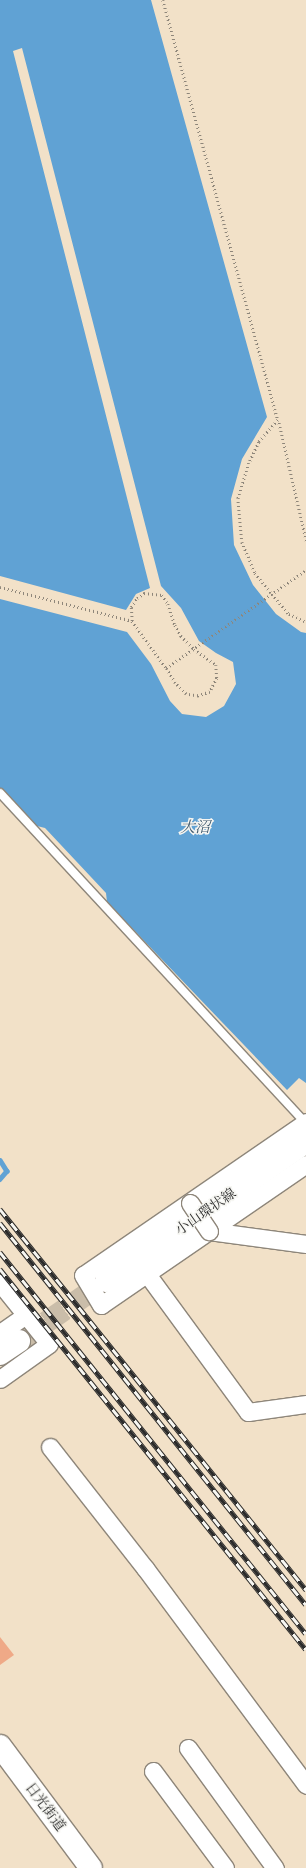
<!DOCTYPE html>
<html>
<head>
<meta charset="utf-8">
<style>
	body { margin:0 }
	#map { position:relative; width:306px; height:1868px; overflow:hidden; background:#f2e1c8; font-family:"Libre Bodoni","Noto Serif JP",serif }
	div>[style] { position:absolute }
	.water>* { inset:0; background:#60a2d4 }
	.stream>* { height:4.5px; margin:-2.25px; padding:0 2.25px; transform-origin:2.25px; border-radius:2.25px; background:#60a2d4 }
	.building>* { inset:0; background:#efa987 }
	.primary-tunnel>* { height:22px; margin-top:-11px; transform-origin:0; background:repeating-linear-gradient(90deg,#cabda9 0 22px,transparent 0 33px) }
	.path>* { height:2.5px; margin-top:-1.25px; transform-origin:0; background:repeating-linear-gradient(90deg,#8e867a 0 1px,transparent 0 4px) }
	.roads { filter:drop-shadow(1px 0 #8e867a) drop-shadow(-1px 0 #8e867a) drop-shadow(0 1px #8e867a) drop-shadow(0 -1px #8e867a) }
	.service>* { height:8px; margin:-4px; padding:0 4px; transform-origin:4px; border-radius:4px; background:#fff }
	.minor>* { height:17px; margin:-8.5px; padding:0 8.5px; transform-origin:8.5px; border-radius:8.5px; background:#fff }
	.primary>* { height:22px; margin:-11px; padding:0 11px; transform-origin:11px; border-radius:11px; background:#fff }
	.trunk>* { height:22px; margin:-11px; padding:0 11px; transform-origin:11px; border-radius:11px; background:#fff }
	.rail>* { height:4.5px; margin-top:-2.25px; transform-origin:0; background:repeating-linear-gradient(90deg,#f6f6f2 0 9px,#2b2b2b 0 18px); box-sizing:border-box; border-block:1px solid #2b2b2b }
	.bridges { filter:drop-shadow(1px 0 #8e867a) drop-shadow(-1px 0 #8e867a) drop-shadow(0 1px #8e867a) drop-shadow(0 -1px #8e867a) }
	.minor-bridge>* { height:17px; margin:-8.5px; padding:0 8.5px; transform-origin:8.5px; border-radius:8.5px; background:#fff }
	span { translate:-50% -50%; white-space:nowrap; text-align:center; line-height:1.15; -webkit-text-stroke:3px #f6f6f2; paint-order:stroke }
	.street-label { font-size:14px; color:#2b2b2b }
	.water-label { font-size:15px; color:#405b6f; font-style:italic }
</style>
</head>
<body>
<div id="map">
	<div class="water">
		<i style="clip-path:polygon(0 0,151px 0,267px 417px,242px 459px,231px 499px,234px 545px,253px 585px,276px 614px,301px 632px,306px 633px,306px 1083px,299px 1078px,287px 1090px,107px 902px,106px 893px,45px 828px,33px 825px,0 790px,0 599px,127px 632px,151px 664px,170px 701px,182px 714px,206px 717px,224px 706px,236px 684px,233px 662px,216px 653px,199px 641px,181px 608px,161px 586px,22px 48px,13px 51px,150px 588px,136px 594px,126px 610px,0 576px)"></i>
	</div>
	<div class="stream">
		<i style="left:0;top:1160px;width:13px;rotate:58deg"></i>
		<i style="left:7px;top:1171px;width:11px;rotate:131deg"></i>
	</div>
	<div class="building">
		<i style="clip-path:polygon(0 1637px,14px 1655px,0 1665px)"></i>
	</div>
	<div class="primary-tunnel">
		<i style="left:19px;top:1341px;width:106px;rotate:-34.6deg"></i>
	</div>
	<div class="path">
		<i style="left:163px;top:0;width:435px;rotate:74.7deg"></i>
		<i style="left:306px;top:541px;width:124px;rotate:-103deg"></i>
		<i style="left:278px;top:420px;width:29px;rotate:131deg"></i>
		<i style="left:259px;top:442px;width:23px;rotate:115deg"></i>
		<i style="left:249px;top:463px;width:37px;rotate:107deg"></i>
		<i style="left:238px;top:498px;width:44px;rotate:84.8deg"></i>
		<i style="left:242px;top:542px;width:34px;rotate:67deg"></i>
		<i style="left:255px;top:573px;width:27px;rotate:51deg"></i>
		<i style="left:272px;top:594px;width:26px;rotate:50deg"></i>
		<i style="left:289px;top:614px;width:19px;rotate:25deg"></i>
		<i style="left:0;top:587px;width:136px;rotate:14.4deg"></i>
		<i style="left:132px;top:621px;width:58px;rotate:54.1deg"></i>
		<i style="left:166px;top:668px;width:171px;rotate:-35deg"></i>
		<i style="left:132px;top:621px;width:14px;rotate:-94deg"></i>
		<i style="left:131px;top:607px;width:11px;rotate:-56deg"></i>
		<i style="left:137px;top:598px;width:9px;rotate:-36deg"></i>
		<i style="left:144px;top:593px;width:18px;rotate:6deg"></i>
		<i style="left:162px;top:595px;width:11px;rotate:56deg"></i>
		<i style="left:168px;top:604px;width:22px;rotate:72deg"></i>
		<i style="left:175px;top:625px;width:13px;rotate:61deg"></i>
		<i style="left:181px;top:636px;width:18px;rotate:45deg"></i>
		<i style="left:194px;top:649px;width:27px;rotate:36deg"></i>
		<i style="left:216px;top:665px;width:13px;rotate:86deg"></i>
		<i style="left:217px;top:678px;width:16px;rotate:117deg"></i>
		<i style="left:210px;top:692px;width:13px;rotate:162deg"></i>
		<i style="left:198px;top:696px;width:12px;rotate:-171deg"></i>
		<i style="left:186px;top:694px;width:16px;rotate:-135deg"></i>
		<i style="left:175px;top:683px;width:17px;rotate:-121deg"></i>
	</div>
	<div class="roads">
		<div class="service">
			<i style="left:0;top:793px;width:449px;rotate:47.2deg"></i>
		</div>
		<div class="minor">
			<i style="left:306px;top:1122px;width:270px;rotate:145.5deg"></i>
			<i style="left:83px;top:1275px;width:35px;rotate:59deg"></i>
			<i style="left:101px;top:1305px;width:249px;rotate:-34.5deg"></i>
			<i style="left:209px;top:1231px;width:98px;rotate:7.6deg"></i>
			<i style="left:147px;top:1274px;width:171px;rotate:53.8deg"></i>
			<i style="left:248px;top:1412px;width:59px;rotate:-7.9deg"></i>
			<i style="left:0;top:1283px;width:78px;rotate:51.2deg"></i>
			<i style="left:49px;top:1344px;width:60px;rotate:144.5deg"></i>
			<i style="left:0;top:1333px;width:32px;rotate:-35deg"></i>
			<i style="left:50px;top:1447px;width:154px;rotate:51.9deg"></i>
			<i style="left:145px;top:1568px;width:270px;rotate:53.4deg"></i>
			<i style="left:188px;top:1748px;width:148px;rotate:54.1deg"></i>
			<i style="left:153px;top:1771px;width:121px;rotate:53.4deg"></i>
		</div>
		<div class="primary">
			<i style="left:106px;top:1281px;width:244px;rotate:-34.8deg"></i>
			<i style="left:0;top:1354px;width:23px;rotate:-34deg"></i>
		</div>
		<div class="trunk">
			<i style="left:0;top:1746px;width:152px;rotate:53.3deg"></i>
		</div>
	</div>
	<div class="rail">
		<i style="left:0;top:1209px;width:489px;rotate:51.2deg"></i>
		<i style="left:0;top:1223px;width:489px;rotate:51.3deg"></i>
		<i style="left:0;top:1252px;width:489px;rotate:51.3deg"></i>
		<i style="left:0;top:1269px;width:488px;rotate:51.2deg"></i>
	</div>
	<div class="bridges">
		<div class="minor-bridge">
			<i style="left:190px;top:1203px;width:34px;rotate:56deg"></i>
		</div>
	</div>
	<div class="street-label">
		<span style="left:206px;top:1212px;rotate:-35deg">小山環状線</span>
		<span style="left:45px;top:1807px;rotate:53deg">日光街道</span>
	</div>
	<div class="water-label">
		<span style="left:195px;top:828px">大沼</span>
	</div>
</div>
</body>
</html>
